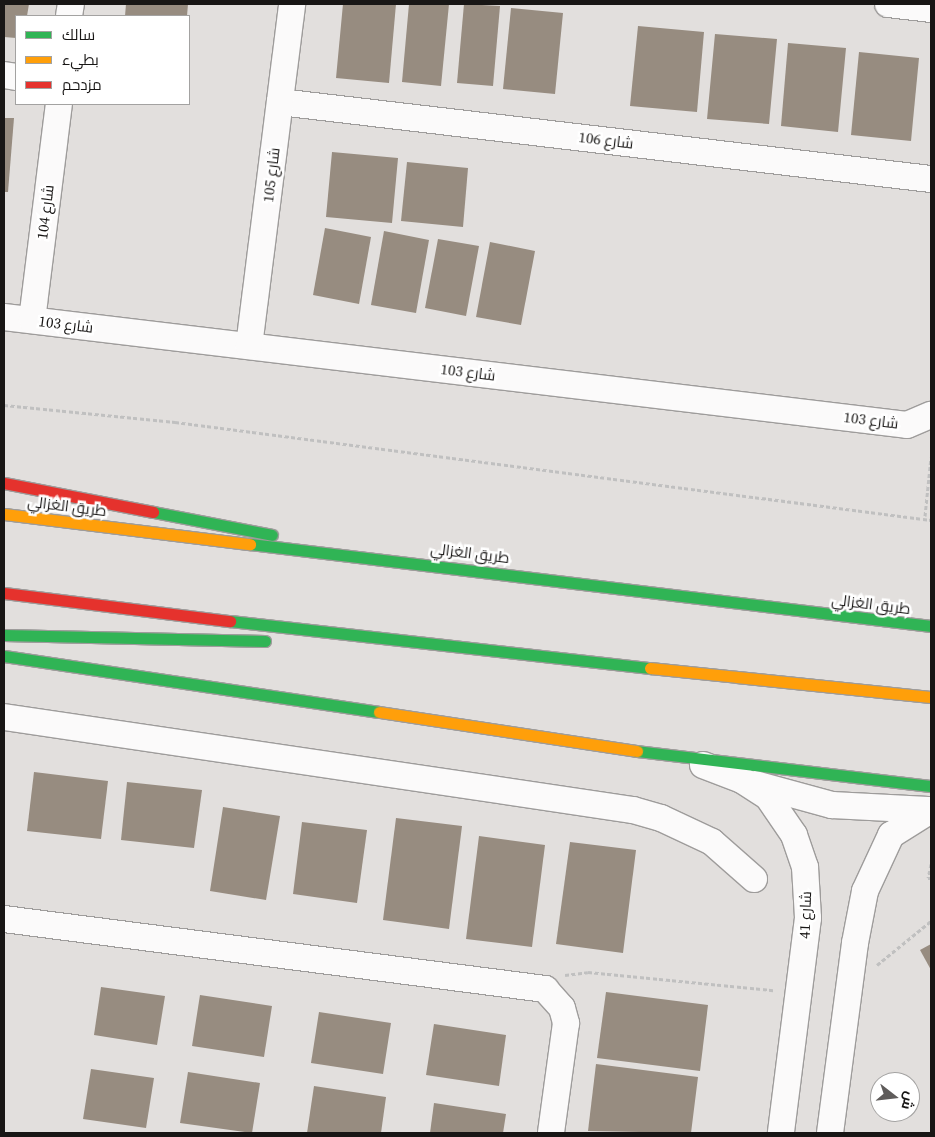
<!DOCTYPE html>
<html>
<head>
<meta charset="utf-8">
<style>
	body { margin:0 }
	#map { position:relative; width:935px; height:1137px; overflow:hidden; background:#e2dfdd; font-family:"Source Serif 4",Cairo,serif }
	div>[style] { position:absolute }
	.building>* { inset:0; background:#978c80 }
	.path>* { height:3px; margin-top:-1.5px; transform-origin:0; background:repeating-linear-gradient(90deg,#c0c0c0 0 4px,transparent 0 6.5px) }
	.roads { filter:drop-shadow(1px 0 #9e9c9b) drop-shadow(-1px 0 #9e9c9b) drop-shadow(0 1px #9e9c9b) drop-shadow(0 -1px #9e9c9b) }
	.street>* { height:26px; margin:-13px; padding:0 13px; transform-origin:13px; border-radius:13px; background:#fbfafa }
	.fast>* { height:11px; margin:-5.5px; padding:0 5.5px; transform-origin:5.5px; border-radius:5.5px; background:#30b455 }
	.slow>* { height:11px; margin:-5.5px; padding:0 5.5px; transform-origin:5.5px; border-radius:5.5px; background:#ff9f0a }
	.jam>* { height:11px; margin:-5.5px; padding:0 5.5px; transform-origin:5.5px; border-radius:5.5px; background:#e5322d }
	span { translate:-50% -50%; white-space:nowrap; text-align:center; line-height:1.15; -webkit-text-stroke:5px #fff; paint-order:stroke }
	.street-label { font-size:15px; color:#181615 }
	.frame { position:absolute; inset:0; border:5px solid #181615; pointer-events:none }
	.legend { position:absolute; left:15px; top:15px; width:175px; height:90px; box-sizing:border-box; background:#fff; border:1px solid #a3a2a1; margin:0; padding:6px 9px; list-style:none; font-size:15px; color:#181615 }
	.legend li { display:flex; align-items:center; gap:10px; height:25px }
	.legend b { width:25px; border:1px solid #a3a2a1 }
	.north { position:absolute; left:870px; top:1072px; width:50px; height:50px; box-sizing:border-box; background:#fff; border:1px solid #a3a2a1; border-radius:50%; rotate:106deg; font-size:14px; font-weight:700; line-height:20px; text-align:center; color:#181615 }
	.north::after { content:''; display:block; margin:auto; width:18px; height:22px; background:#5f5c5b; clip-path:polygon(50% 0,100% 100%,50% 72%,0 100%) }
</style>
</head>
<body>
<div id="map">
	<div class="building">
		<i style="clip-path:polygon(4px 4px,29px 4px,27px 16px,16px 16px,16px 38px,4px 37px)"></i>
		<i style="clip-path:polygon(126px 4px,188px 4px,187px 16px,125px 16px)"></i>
		<i style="clip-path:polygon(343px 4px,396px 4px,389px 83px,336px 78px)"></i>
		<i style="clip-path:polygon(409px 4px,449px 4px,441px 86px,402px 82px)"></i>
		<i style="clip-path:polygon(464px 4px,500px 6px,493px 86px,457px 83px)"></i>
		<i style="clip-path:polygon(511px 8px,563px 13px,555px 94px,503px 89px)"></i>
		<i style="clip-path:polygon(638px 26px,704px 32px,697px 112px,630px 106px)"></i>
		<i style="clip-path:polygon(715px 34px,777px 39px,769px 124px,707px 119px)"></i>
		<i style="clip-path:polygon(788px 43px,846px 48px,838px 132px,781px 126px)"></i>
		<i style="clip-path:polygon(859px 52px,919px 58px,911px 141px,851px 135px)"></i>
		<i style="clip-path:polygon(4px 118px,14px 118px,8px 192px,4px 192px)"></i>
		<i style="clip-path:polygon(332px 152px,398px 158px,392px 223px,326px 217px)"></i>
		<i style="clip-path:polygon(407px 162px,468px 168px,463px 227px,401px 221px)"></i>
		<i style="clip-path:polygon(325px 228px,371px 237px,359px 304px,313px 295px)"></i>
		<i style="clip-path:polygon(384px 231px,429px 240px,416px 313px,371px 305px)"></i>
		<i style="clip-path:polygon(438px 239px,479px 246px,466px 316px,425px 308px)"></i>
		<i style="clip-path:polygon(490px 242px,535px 251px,521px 325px,476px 317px)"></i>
		<i style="clip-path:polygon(34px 772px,108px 781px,101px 839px,27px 831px)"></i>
		<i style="clip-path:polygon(127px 782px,202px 790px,194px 848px,121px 840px)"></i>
		<i style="clip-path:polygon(223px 807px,280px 816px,266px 900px,210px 891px)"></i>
		<i style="clip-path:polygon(396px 818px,462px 826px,449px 929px,383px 920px)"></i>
		<i style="clip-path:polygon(302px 822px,367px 830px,357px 903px,293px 894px)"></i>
		<i style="clip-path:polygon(479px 836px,545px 845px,532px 947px,466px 939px)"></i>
		<i style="clip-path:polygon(570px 842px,636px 850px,623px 953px,556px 944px)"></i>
		<i style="clip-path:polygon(931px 944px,931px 970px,920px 950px)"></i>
		<i style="clip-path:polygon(101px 987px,165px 996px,157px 1045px,94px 1035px)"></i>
		<i style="clip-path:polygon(606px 992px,708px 1005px,700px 1071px,597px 1058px)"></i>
		<i style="clip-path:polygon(200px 995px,272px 1006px,264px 1057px,192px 1046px)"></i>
		<i style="clip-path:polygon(319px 1012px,391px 1023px,383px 1074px,311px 1063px)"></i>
		<i style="clip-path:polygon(434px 1024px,506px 1035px,499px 1086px,426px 1075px)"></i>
		<i style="clip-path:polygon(596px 1064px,698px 1077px,691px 1133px,588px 1131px)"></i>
		<i style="clip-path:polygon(91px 1069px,154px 1078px,146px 1128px,83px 1119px)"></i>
		<i style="clip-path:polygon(188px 1072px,260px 1083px,252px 1133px,180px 1123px)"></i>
		<i style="clip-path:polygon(314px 1086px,386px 1097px,381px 1133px,307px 1133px)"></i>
		<i style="clip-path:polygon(434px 1103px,506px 1114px,503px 1133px,430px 1133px)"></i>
	</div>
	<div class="path">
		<i style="left:4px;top:405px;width:172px;rotate:5.7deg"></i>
		<i style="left:175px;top:422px;width:762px;rotate:7.39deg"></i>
		<i style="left:925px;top:516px;width:59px;rotate:-84.2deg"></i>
		<i style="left:931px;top:864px;width:14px;rotate:102deg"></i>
		<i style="left:928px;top:878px;width:3px"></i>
		<i style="left:877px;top:965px;width:70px;rotate:-39.2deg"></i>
		<i style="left:565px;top:975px;width:23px;rotate:-7deg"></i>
		<i style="left:588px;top:972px;width:186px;rotate:5.6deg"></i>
	</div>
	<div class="roads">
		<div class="street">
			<i style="left:888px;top:4px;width:43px;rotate:6.6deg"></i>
			<i style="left:69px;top:16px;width:12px;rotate:-81deg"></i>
			<i style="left:4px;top:75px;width:12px;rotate:9deg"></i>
			<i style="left:280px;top:102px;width:656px;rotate:6.75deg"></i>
			<i style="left:4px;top:317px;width:909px;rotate:6.82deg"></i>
			<i style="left:907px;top:425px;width:26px;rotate:-23deg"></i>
			<i style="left:32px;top:320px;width:218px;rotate:-82.9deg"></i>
			<i style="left:249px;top:346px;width:345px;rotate:-82.8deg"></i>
			<i style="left:4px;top:717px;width:636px;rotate:8.41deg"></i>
			<i style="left:633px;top:810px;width:29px;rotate:16deg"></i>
			<i style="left:661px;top:818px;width:56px;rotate:25.2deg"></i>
			<i style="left:712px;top:842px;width:56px;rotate:41.4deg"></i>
			<i style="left:703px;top:765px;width:42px;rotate:21deg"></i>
			<i style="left:742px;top:780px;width:31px;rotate:33deg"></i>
			<i style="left:768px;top:797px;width:46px;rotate:55.6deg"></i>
			<i style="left:794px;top:835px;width:34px;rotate:71deg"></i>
			<i style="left:805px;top:867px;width:51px;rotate:86.6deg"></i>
			<i style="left:808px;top:918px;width:217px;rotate:97.2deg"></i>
			<i style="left:755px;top:784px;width:80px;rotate:15.3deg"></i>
			<i style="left:832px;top:805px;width:96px;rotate:3deg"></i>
			<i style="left:4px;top:919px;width:546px;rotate:7.37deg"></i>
			<i style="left:545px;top:989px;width:25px;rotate:48deg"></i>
			<i style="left:562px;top:1008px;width:16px;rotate:75deg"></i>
			<i style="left:566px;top:1023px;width:111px;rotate:97.8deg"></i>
			<i style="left:830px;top:1133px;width:192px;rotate:-82.5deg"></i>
			<i style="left:855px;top:943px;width:53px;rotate:-79.1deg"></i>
			<i style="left:865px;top:891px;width:62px;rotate:-65.1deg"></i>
			<i style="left:891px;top:835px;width:47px;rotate:-32deg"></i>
		</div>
		<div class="fast">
			<i style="left:153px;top:512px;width:121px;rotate:10.9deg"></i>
			<i style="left:250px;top:544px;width:686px;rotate:6.87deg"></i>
			<i style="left:230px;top:621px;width:423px;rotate:6.4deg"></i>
			<i style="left:4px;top:635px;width:261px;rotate:1.3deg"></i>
			<i style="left:4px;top:656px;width:379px;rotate:8.5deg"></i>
			<i style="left:637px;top:751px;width:296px;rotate:6.8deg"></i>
		</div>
		<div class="slow">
			<i style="left:4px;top:514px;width:248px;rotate:7deg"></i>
			<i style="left:650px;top:668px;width:282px;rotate:5.9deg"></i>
			<i style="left:379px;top:712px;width:261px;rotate:8.6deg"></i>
		</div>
		<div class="jam">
			<i style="left:4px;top:483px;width:152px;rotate:11deg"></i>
			<i style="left:4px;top:593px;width:228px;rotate:7.1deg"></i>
		</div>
	</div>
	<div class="street-label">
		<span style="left:606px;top:140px;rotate:7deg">شارع 106</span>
		<span style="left:271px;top:175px;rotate:-83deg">شارع 105</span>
		<span style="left:45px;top:212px;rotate:-83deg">شارع 104</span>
		<span style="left:66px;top:324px;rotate:7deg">شارع 103</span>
		<span style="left:468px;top:372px;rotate:7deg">شارع 103</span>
		<span style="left:871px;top:420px;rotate:7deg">شارع 103</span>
		<span style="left:67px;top:506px;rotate:7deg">طريق الغزالي</span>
		<span style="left:470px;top:553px;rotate:7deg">طريق الغزالي</span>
		<span style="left:871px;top:604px;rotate:7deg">طريق الغزالي</span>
		<span style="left:805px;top:915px;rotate:-88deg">شارع 41</span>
	</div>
	<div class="frame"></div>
	<ul class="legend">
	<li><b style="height:6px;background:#30b455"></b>سالك</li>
	<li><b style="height:6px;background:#ff9f0a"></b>بطيء</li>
	<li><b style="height:6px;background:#e5322d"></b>مزدحم</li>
	</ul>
	<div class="north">ش</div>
</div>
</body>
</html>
